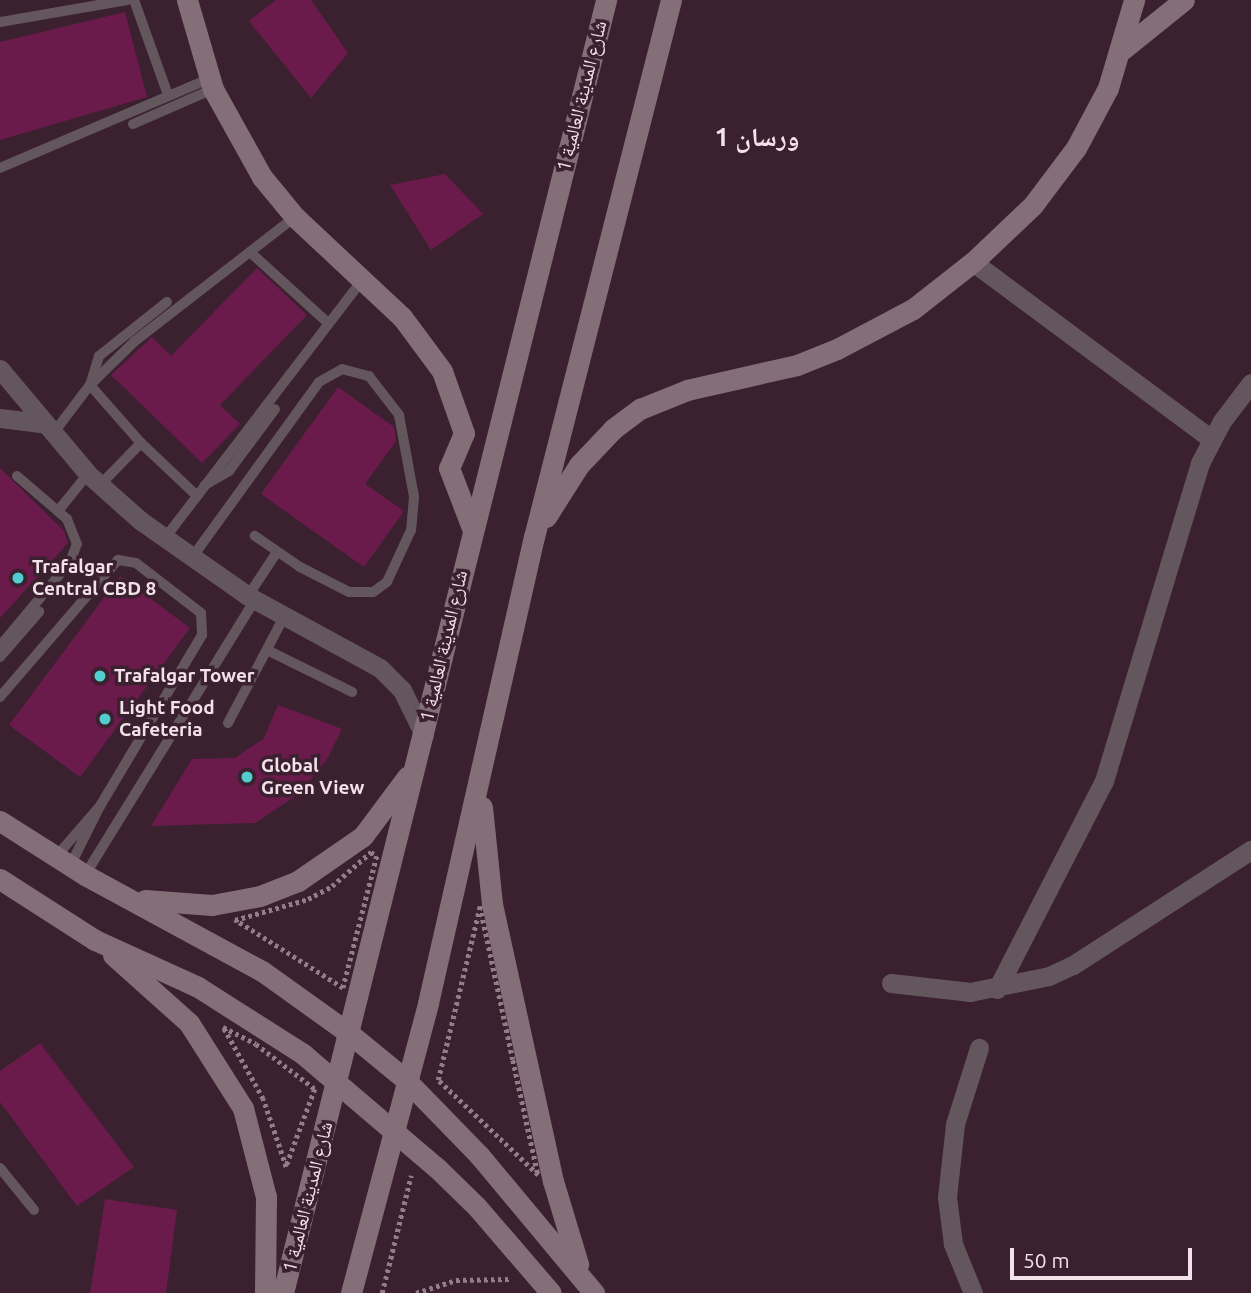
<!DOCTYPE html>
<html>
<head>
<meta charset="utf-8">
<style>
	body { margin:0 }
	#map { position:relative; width:1251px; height:1293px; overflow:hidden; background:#3b202f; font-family:Ubuntu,"Noto Naskh Arabic",sans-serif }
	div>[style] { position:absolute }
	.building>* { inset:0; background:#6a1b4c }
	.path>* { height:4.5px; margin-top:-2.25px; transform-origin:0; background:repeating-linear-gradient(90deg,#937d89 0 3.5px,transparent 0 7px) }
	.lane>* { height:10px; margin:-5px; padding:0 5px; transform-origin:5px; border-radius:5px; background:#64565d }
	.street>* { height:19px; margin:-9.5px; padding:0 9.5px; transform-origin:9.5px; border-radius:9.5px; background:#64565d }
	.secondary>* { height:21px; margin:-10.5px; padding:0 10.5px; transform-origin:10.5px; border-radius:10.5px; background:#846f79 }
	.dots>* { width:19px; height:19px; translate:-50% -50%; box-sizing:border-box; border:4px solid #3b202f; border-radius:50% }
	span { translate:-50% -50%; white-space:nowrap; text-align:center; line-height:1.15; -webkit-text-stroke:7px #3b202f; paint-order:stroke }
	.street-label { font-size:19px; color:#f4e2eb }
	.poi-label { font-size:19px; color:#f4e2eb; font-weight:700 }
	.left { translate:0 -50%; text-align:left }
	.district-label { font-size:26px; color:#f4e2eb; font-weight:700 }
	.scale { position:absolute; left:1010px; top:1248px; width:182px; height:32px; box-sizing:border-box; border:4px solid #f4e2eb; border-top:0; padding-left:9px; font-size:21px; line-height:24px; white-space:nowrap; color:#f4e2eb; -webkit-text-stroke:5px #3b202f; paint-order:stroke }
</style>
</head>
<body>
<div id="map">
	<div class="building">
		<i style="clip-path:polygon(276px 0,311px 0,348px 53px,311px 98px,249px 21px)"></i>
		<i style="clip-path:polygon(125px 12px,147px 97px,0 140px,0 42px)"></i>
		<i style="clip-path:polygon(445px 174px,483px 214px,431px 250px,390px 185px)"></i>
		<i style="clip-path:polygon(257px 268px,307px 315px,220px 405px,240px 424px,202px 463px,111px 375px,152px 337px,171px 356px)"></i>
		<i style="clip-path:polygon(338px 387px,394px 427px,396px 441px,365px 484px,404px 511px,364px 567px,261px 494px)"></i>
		<i style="clip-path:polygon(0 468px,64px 531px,68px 543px,0 618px)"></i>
		<i style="clip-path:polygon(120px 576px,190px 628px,80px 777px,9px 725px)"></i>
		<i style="clip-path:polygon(278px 705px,342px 729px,327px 759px,300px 793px,255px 823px,151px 826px,192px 759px,235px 758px,264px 738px)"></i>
		<i style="clip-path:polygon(40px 1043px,134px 1167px,77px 1206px,0 1102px,0 1071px)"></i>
		<i style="clip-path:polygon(105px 1199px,177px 1210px,166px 1293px,90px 1293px)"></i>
	</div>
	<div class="path">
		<i style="left:371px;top:852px;width:7px;rotate:34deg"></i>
		<i style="left:377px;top:856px;width:136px;rotate:104.4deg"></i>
		<i style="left:343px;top:988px;width:128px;rotate:-147.8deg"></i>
		<i style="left:235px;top:920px;width:76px;rotate:-16deg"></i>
		<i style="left:308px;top:899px;width:27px;rotate:-28deg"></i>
		<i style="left:332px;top:886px;width:52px;rotate:-41.1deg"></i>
		<i style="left:480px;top:906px;width:157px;rotate:77.9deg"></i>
		<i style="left:513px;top:1060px;width:118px;rotate:77.7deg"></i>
		<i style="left:538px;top:1175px;width:138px;rotate:-136.5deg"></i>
		<i style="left:438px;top:1080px;width:179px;rotate:-76.4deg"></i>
		<i style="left:223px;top:1027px;width:37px;rotate:27deg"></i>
		<i style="left:256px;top:1044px;width:74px;rotate:37.3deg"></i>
		<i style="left:315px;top:1089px;width:83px;rotate:110.4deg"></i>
		<i style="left:286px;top:1167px;width:72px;rotate:-108.7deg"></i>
		<i style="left:263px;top:1099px;width:82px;rotate:-119.1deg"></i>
		<i style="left:382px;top:1293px;width:121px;rotate:-76.1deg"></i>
		<i style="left:416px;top:1293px;width:42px;rotate:-18deg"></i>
		<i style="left:456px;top:1280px;width:55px;rotate:-1deg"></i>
	</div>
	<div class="lane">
		<i style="left:134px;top:0;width:101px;rotate:70.3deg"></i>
		<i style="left:0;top:22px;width:129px;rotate:-9.8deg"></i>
		<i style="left:133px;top:124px;width:87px;rotate:-23.6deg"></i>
		<i style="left:0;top:168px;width:227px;rotate:-23.1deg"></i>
		<i style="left:250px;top:252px;width:104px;rotate:42.3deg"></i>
		<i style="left:167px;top:302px;width:87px;rotate:141.5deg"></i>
		<i style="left:99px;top:356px;width:30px;rotate:107deg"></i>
		<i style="left:90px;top:385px;width:77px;rotate:48.7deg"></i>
		<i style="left:141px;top:443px;width:77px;rotate:43.4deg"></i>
		<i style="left:52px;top:435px;width:63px;rotate:-52.8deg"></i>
		<i style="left:90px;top:385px;width:63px;rotate:-44.4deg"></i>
		<i style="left:135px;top:341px;width:202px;rotate:-37.8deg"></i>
		<i style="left:100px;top:485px;width:59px;rotate:-45.7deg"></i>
		<i style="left:205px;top:485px;width:28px;rotate:-30deg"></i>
		<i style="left:229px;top:471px;width:77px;rotate:-53.4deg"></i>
		<i style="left:58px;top:511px;width:48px;rotate:-51deg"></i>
		<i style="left:165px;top:538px;width:325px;rotate:-52.6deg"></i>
		<i style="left:191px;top:559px;width:218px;rotate:-54.1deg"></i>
		<i style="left:319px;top:382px;width:26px;rotate:-29deg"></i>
		<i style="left:342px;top:369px;width:28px;rotate:15deg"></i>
		<i style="left:369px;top:376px;width:49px;rotate:52.4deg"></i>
		<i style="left:399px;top:415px;width:83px;rotate:79.6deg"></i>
		<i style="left:414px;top:497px;width:33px;rotate:95deg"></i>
		<i style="left:411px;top:530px;width:57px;rotate:114.8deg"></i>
		<i style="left:387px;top:582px;width:17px;rotate:144deg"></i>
		<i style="left:373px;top:592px;width:24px;rotate:180deg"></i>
		<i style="left:349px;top:592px;width:55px;rotate:-153deg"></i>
		<i style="left:300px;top:567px;width:55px;rotate:-145.4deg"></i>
		<i style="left:248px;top:596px;width:53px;rotate:-56.6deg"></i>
		<i style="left:0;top:646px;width:109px;rotate:-50.2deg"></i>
		<i style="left:70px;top:562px;width:19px;rotate:-69deg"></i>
		<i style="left:77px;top:544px;width:27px;rotate:-112deg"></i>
		<i style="left:67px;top:519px;width:66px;rotate:-139.3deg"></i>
		<i style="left:267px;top:650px;width:95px;rotate:26.3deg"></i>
		<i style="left:0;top:657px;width:60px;rotate:-49.1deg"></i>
		<i style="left:0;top:697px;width:181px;rotate:-49.3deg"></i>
		<i style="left:118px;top:560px;width:18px;rotate:9deg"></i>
		<i style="left:136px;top:563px;width:82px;rotate:37.6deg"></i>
		<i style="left:201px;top:613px;width:22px;rotate:87deg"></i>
		<i style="left:202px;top:635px;width:199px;rotate:120.8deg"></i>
		<i style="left:100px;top:806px;width:67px;rotate:116.6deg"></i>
		<i style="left:228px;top:723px;width:120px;rotate:-62.2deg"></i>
		<i style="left:55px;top:858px;width:69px;rotate:-49.1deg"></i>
		<i style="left:85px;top:875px;width:323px;rotate:-58.3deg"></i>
		<i style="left:0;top:1168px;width:54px;rotate:51deg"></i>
	</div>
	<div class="street">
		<i style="left:973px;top:262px;width:297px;rotate:36.6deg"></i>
		<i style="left:0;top:369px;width:137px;rotate:50deg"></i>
		<i style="left:88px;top:474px;width:71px;rotate:41.6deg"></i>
		<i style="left:141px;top:521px;width:131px;rotate:35deg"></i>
		<i style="left:248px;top:596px;width:150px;rotate:28.6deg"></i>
		<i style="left:380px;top:668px;width:31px;rotate:45deg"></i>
		<i style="left:402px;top:690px;width:50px;rotate:63.9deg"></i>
		<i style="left:0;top:418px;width:41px;rotate:7deg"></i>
		<i style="left:891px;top:983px;width:80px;rotate:6.5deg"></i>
		<i style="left:970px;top:992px;width:81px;rotate:-11.4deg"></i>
		<i style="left:1049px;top:976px;width:26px;rotate:-25deg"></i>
		<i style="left:1073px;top:965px;width:212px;rotate:-32.9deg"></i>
		<i style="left:997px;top:989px;width:234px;rotate:-62.8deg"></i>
		<i style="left:1104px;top:781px;width:332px;rotate:-73.2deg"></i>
		<i style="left:1200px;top:463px;width:47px;rotate:-62.4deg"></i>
		<i style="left:1222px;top:421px;width:48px;rotate:-52.7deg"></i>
		<i style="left:973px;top:1293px;width:53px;rotate:-112.2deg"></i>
		<i style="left:953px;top:1244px;width:47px;rotate:-97.3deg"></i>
		<i style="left:947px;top:1197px;width:73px;rotate:-83.7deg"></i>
		<i style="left:955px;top:1124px;width:80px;rotate:-72.5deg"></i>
	</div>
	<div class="secondary">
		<i style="left:187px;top:0;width:93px;rotate:73.7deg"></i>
		<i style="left:213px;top:89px;width:101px;rotate:60.9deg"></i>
		<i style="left:262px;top:177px;width:52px;rotate:50.5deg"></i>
		<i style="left:295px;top:217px;width:146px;rotate:43.1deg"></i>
		<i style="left:402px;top:317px;width:67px;rotate:53.5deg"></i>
		<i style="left:442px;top:371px;width:66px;rotate:70.5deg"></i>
		<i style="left:464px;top:433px;width:38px;rotate:113deg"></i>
		<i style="left:449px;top:468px;width:64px;rotate:69deg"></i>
		<i style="left:1123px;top:49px;width:78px;rotate:-38.8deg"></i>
		<i style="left:546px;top:517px;width:62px;rotate:-57.6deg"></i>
		<i style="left:579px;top:465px;width:50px;rotate:-46.6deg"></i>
		<i style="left:613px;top:429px;width:34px;rotate:-37deg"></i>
		<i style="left:640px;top:409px;width:51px;rotate:-22deg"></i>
		<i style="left:687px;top:390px;width:113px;rotate:-12.8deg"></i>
		<i style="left:797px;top:365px;width:43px;rotate:-21.8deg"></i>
		<i style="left:837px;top:349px;width:86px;rotate:-27.8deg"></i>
		<i style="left:913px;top:309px;width:76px;rotate:-38.1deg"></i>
		<i style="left:973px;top:262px;width:83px;rotate:-43.5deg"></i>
		<i style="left:1033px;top:205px;width:71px;rotate:-53deg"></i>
		<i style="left:1076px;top:148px;width:68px;rotate:-61.9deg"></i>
		<i style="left:1108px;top:88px;width:92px;rotate:-73.5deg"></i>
		<i style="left:482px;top:807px;width:98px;rotate:84.1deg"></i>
		<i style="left:492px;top:904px;width:284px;rotate:77.6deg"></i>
		<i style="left:553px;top:1181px;width:87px;rotate:73.2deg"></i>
		<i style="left:0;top:821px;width:101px;rotate:32.4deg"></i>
		<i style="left:85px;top:875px;width:201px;rotate:28.5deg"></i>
		<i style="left:262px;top:971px;width:108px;rotate:35.6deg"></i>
		<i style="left:350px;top:1034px;width:72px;rotate:39.4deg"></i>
		<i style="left:406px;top:1080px;width:105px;rotate:45.8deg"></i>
		<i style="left:479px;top:1155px;width:180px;rotate:50.2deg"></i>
		<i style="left:0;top:879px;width:113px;rotate:32.7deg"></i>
		<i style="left:95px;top:940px;width:113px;rotate:24.5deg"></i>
		<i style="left:198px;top:987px;width:125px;rotate:32.5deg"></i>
		<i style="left:303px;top:1054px;width:175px;rotate:40.4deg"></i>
		<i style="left:436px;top:1167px;width:57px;rotate:44.3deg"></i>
		<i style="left:477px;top:1207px;width:113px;rotate:49.3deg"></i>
		<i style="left:145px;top:900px;width:67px;rotate:4.3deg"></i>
		<i style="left:212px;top:905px;width:49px;rotate:-10.6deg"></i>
		<i style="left:260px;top:896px;width:41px;rotate:-21.5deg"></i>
		<i style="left:298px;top:881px;width:79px;rotate:-34.7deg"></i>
		<i style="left:363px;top:836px;width:74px;rotate:-53.3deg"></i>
		<i style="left:113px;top:955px;width:102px;rotate:41.8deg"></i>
		<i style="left:189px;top:1023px;width:101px;rotate:57.6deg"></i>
		<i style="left:243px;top:1108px;width:92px;rotate:75.5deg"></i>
		<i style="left:266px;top:1197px;width:96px;rotate:90.6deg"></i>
		<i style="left:283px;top:1293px;width:1333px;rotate:-75.97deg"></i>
		<i style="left:351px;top:1293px;width:300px;rotate:-75.1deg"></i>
		<i style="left:428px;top:1003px;width:478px;rotate:-77.2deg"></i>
		<i style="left:534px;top:537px;width:554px;rotate:-75.69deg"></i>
	</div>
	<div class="dots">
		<i style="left:18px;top:578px;background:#52cdcf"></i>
		<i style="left:100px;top:676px;background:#52cdcf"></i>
		<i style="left:105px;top:719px;background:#52cdcf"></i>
		<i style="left:247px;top:777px;background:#52cdcf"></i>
	</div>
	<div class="street-label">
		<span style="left:582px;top:96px;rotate:-76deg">شارع المدينة العالمية 1</span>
		<span style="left:444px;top:646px;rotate:-77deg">شارع المدينة العالمية 1</span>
		<span style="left:308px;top:1197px;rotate:-76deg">شارع المدينة العالمية 1</span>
	</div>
	<div class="poi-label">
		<span class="left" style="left:32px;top:578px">Trafalgar<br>Central CBD 8</span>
		<span class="left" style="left:114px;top:676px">Trafalgar Tower</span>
		<span class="left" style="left:119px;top:719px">Light Food<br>Cafeteria</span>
		<span class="left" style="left:261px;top:777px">Global<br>Green View</span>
	</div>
	<div class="district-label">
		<span style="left:757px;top:137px">ورسان 1</span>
	</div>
	<div class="scale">50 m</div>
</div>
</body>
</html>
